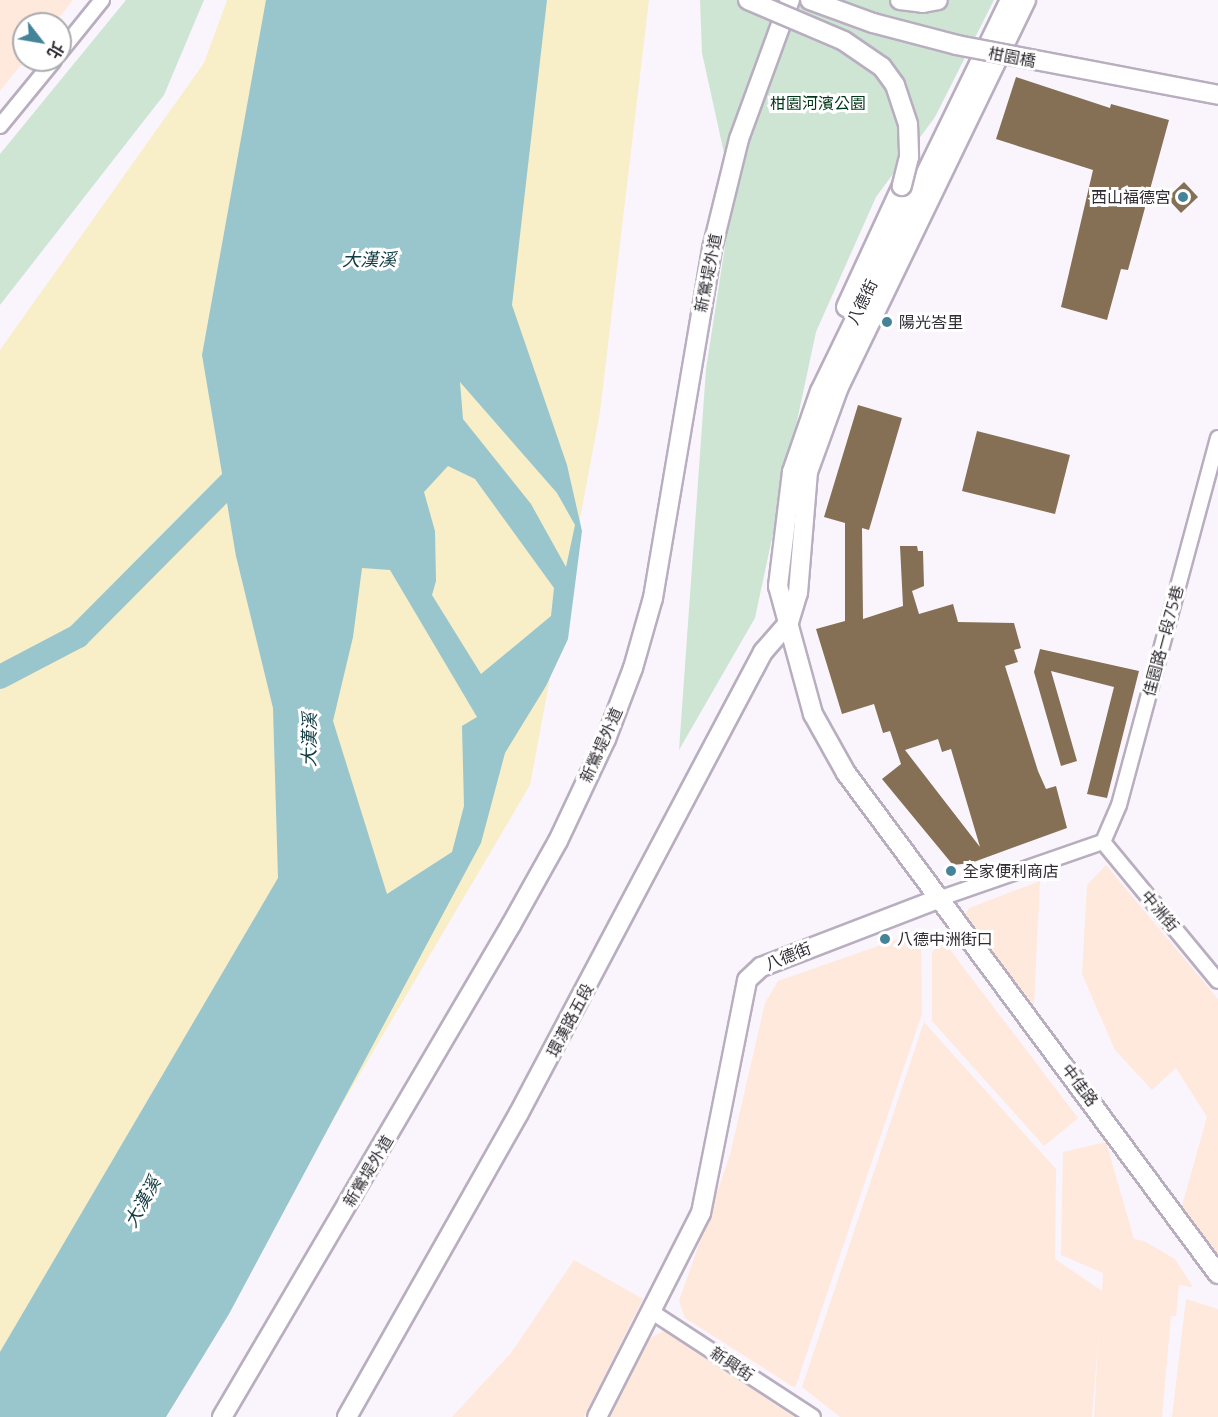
<!DOCTYPE html>
<html>
<head>
<meta charset="utf-8">
<style>
	body { margin:0 }
	#map { position:relative; width:1218px; height:1417px; overflow:hidden; background:#faf5fd; font-family:"Open Sans","Noto Sans TC",sans-serif }
	div>[style] { position:absolute }
	.industrial>* { inset:0; background:#ffe8dc }
	.green>* { inset:0; background:#cee5d4 }
	.sand>* { inset:0; background:#f8eec8 }
	.water>* { inset:0; background:#99c5cd }
	.river>* { height:24px; margin:-12px; padding:0 12px; transform-origin:12px; border-radius:12px; background:#99c5cd }
	.building>* { inset:0; background:#857055 }
	.roads { filter:drop-shadow(2px 0 #b9aec0) drop-shadow(-2px 0 #b9aec0) drop-shadow(0 2px #b9aec0) drop-shadow(0 -2px #b9aec0) }
	.street>* { height:14px; margin:-7px; padding:0 7px; transform-origin:7px; border-radius:7px; background:#fff }
	.secondary>* { height:18px; margin:-9px; padding:0 9px; transform-origin:9px; border-radius:9px; background:#fff }
	.bridges { filter:drop-shadow(2px 0 #b9aec0) drop-shadow(-2px 0 #b9aec0) drop-shadow(0 2px #b9aec0) drop-shadow(0 -2px #b9aec0) }
	.secondary-bridge>* { height:18px; margin:-9px; padding:0 9px; transform-origin:9px; border-radius:9px; background:#fff }
	.dots>* { width:16px; height:16px; translate:-50% -50%; box-sizing:border-box; border:3px solid #fff; border-radius:50% }
	span { translate:-50% -50%; white-space:nowrap; text-align:center; line-height:1.15; -webkit-text-stroke:6px #fff; paint-order:stroke }
	.street-label { font-size:16px; color:#302c33 }
	.park-label { font-size:16px; color:#003719 }
	.poi-label { font-size:16px; color:#302c33 }
	.right { translate:-100% -50%; text-align:right }
	.left { translate:0 -50%; text-align:left }
	.water-label { font-size:18px; color:#113b42; font-style:italic }
	.north { position:absolute; left:12px; top:12px; width:60px; height:60px; box-sizing:border-box; background:#fff; border:2px solid #acabad; border-radius:50%; rotate:121deg; font-size:16px; font-weight:700; line-height:24px; text-align:center; color:#302c33 }
	.north::after { content:''; display:block; margin:auto; width:21px; height:27px; background:#458398; clip-path:polygon(50% 0,100% 100%,50% 72%,0 100%) }
</style>
</head>
<body>
<div id="map">
	<div class="industrial">
		<i style="clip-path:polygon(0 0,73px 0,54px 24px,24px 24px,25px 60px,0 91px)"></i>
		<i style="clip-path:polygon(1106px 865px,1218px 999px,1218px 1264px,1178px 1220px,1207px 1117px,1176px 1068px,1152px 1090px,1115px 1050px,1082px 974px,1087px 885px)"></i>
		<i style="clip-path:polygon(1040px 881px,1034px 1005px,962px 920px,969px 908px)"></i>
		<i style="clip-path:polygon(921px 931px,922px 1014px,795px 1388px,685px 1318px,679px 1301px,730px 1155px,765px 1003px,778px 981px)"></i>
		<i style="clip-path:polygon(941px 938px,1078px 1118px,1044px 1146px,932px 1021px,932px 953px)"></i>
		<i style="clip-path:polygon(924px 1022px,1056px 1169px,1055px 1259px,1102px 1291px,1103px 1273px,1061px 1255px,1063px 1152px,1106px 1142px,1134px 1239px,1144px 1241px,1175px 1259px,1193px 1287px,1179px 1285px,1176px 1316px,1171px 1316px,1162px 1417px,1094px 1417px,1099px 1329px,1092px 1417px,840px 1417px,802px 1387px)"></i>
		<i style="clip-path:polygon(574px 1260px,643px 1299px,584px 1417px,452px 1417px,511px 1353px)"></i>
		<i style="clip-path:polygon(1186px 1299px,1218px 1309px,1218px 1417px,1172px 1417px)"></i>
		<i style="clip-path:polygon(666px 1330px,794px 1417px,610px 1417px,650px 1338px)"></i>
	</div>
	<div class="green">
		<i style="clip-path:polygon(126px 0,204px 0,164px 95px,0 305px,0 154px)"></i>
		<i style="clip-path:polygon(700px 0,994px 0,935px 117px,876px 197px,816px 332px,755px 618px,679px 750px,706px 369px,733px 194px,702px 53px)"></i>
	</div>
	<div class="sand">
		<i style="clip-path:polygon(227px 0,649px 0,600px 412px,530px 785px,158px 1417px,0 1417px,0 350px,204px 63px)"></i>
	</div>
	<div class="water">
		<i style="clip-path:polygon(evenodd,266px 0,547px 0,512px 305px,567px 465px,582px 531px,568px 639px,546px 686px,505px 753px,481px 843px,229px 1314px,166px 1417px,0 1417px,0 1352px,278px 878px,273px 708px,236px 556px,202px 355px,266px 0,460px 382px,557px 493px,575px 525px,566px 567px,531px 504px,463px 419px,460px 382px,266px 0,448px 466px,475px 479px,554px 588px,551px 616px,481px 674px,432px 595px,436px 581px,435px 531px,424px 492px,448px 466px,266px 0,362px 568px,390px 570px,477px 717px,462px 726px,464px 806px,452px 852px,387px 894px,333px 721px,353px 637px,362px 568px)"></i>
	</div>
	<div class="river">
		<i style="left:0;top:677px;width:88px;rotate:-27.7deg"></i>
		<i style="left:78px;top:636px;width:238px;rotate:-45.2deg"></i>
	</div>
	<div class="building">
		<i style="clip-path:polygon(1016px 77px,1110px 108px,1111px 104px,1169px 120px,1128px 270px,1121px 269px,1107px 320px,1061px 307px,1093px 170px,996px 139px)"></i>
		<i style="clip-path:polygon(1184px 182px,1198px 197px,1181px 213px,1167px 198px)"></i>
		<i style="clip-path:polygon(evenodd,858px 405px,902px 418px,869px 530px,862px 528px,863px 619px,903px 606px,900px 546px,917px 546px,918px 551px,923px 551px,924px 586px,912px 591px,919px 614px,953px 604px,958px 622px,1014px 623px,1021px 648px,1014px 650px,1018px 662px,1005px 666px,1038px 771px,1046px 789px,1056px 786px,1067px 828px,971px 863px,953px 865px,882px 779px,901px 764px,890px 731px,883px 733px,874px 704px,842px 714px,816px 629px,845px 621px,845px 523px,824px 517px,858px 405px,938px 739px,942px 752px,951px 749px,980px 847px,905px 750px,938px 739px)"></i>
		<i style="clip-path:polygon(977px 431px,1070px 455px,1055px 514px,962px 491px)"></i>
		<i style="clip-path:polygon(1040px 649px,1139px 671px,1107px 798px,1087px 794px,1114px 687px,1051px 671px,1077px 761px,1061px 766px,1034px 672px)"></i>
	</div>
	<div class="roads">
		<div class="street">
			<i style="left:60px;top:52px;width:67px;rotate:-51.1deg"></i>
			<i style="left:0;top:126px;width:85px;rotate:-50.7deg"></i>
			<i style="left:1103px;top:842px;width:40px;rotate:-66.6deg"></i>
			<i style="left:1119px;top:805px;width:380px;rotate:-74.9deg"></i>
			<i style="left:1103px;top:842px;width:180px;rotate:50.4deg"></i>
			<i style="left:938px;top:899px;width:175px;rotate:-19.1deg"></i>
			<i style="left:652px;top:1312px;width:192px;rotate:33.1deg"></i>
		</div>
		<div class="secondary">
			<i style="left:900px;top:0;width:23px;rotate:7deg"></i>
			<i style="left:923px;top:3px;width:15px;rotate:-11deg"></i>
			<i style="left:1010px;top:0;width:435px;rotate:115.9deg"></i>
			<i style="left:820px;top:391px;width:86px;rotate:109.1deg"></i>
			<i style="left:792px;top:472px;width:115px;rotate:97deg"></i>
			<i style="left:778px;top:586px;width:133px;rotate:74.7deg"></i>
			<i style="left:813px;top:714px;width:68px;rotate:60.8deg"></i>
			<i style="left:846px;top:773px;width:624px;rotate:53.41deg"></i>
			<i style="left:846px;top:307px;width:133px;rotate:-65.2deg"></i>
			<i style="left:222px;top:1417px;width:571px;rotate:-59.57deg"></i>
			<i style="left:511px;top:925px;width:96px;rotate:-60.8deg"></i>
			<i style="left:558px;top:841px;width:113px;rotate:-64.8deg"></i>
			<i style="left:606px;top:739px;width:76px;rotate:-69.2deg"></i>
			<i style="left:633px;top:668px;width:73px;rotate:-74.1deg"></i>
			<i style="left:653px;top:598px;width:354px;rotate:-80.4deg"></i>
			<i style="left:712px;top:249px;width:113px;rotate:-76.2deg"></i>
			<i style="left:739px;top:139px;width:148px;rotate:-69.9deg"></i>
			<i style="left:347px;top:1417px;width:349px;rotate:-60.5deg"></i>
			<i style="left:519px;top:1113px;width:522px;rotate:-62.11deg"></i>
			<i style="left:763px;top:652px;width:40px;rotate:-49deg"></i>
			<i style="left:789px;top:622px;width:30px;rotate:-73deg"></i>
			<i style="left:798px;top:593px;width:121px;rotate:-85.3deg"></i>
			<i style="left:808px;top:472px;width:90px;rotate:-70deg"></i>
			<i style="left:839px;top:387px;width:430px;rotate:-64.2deg"></i>
			<i style="left:597px;top:1417px;width:229px;rotate:-63deg"></i>
			<i style="left:701px;top:1213px;width:237px;rotate:-78.8deg"></i>
			<i style="left:747px;top:980px;width:19px;rotate:-43deg"></i>
			<i style="left:761px;top:967px;width:190px;rotate:-21deg"></i>
		</div>
	</div>
	<div class="bridges">
		<div class="secondary-bridge">
			<i style="left:748px;top:0;width:104px;rotate:23.1deg"></i>
			<i style="left:844px;top:41px;width:46px;rotate:34.4deg"></i>
			<i style="left:882px;top:67px;width:22px;rotate:54deg"></i>
			<i style="left:895px;top:85px;width:41px;rotate:71.6deg"></i>
			<i style="left:908px;top:124px;width:33px;rotate:88deg"></i>
			<i style="left:909px;top:157px;width:30px;rotate:104deg"></i>
			<i style="left:810px;top:0;width:67px;rotate:20.1deg"></i>
			<i style="left:873px;top:23px;width:87px;rotate:14.7deg"></i>
			<i style="left:957px;top:45px;width:266px;rotate:10.8deg"></i>
		</div>
	</div>
	<div class="dots">
		<i style="left:1183px;top:197px;background:#458398"></i>
		<i style="left:887px;top:322px;background:#458398"></i>
		<i style="left:951px;top:871px;background:#458398"></i>
		<i style="left:885px;top:939px;background:#458398"></i>
	</div>
	<div class="street-label">
		<span style="left:1012px;top:57px;rotate:11deg">柑園橋</span>
		<span style="left:708px;top:273px;rotate:-79deg">新鶯堤外道</span>
		<span style="left:862px;top:302px;rotate:-64deg">八德街</span>
		<span style="left:1163px;top:641px;rotate:-75deg">佳園路一段75巷</span>
		<span style="left:601px;top:745px;rotate:-66deg">新鶯堤外道</span>
		<span style="left:1160px;top:911px;rotate:50deg">中洲街</span>
		<span style="left:788px;top:956px;rotate:-22deg">八德街</span>
		<span style="left:570px;top:1020px;rotate:-62deg">環漢路五段</span>
		<span style="left:1080px;top:1085px;rotate:53deg">中佳路</span>
		<span style="left:368px;top:1171px;rotate:-59deg">新鶯堤外道</span>
		<span style="left:732px;top:1364px;rotate:33deg">新興街</span>
	</div>
	<div class="park-label">
		<span style="left:818px;top:103px">柑園河濱公園</span>
	</div>
	<div class="poi-label">
		<span class="right" style="left:1171px;top:197px">西山福德宮</span>
		<span class="left" style="left:899px;top:322px">陽光峇里</span>
		<span class="left" style="left:963px;top:871px">全家便利商店</span>
		<span class="left" style="left:897px;top:939px">八德中洲街口</span>
	</div>
	<div class="water-label">
		<span style="left:369px;top:259px">大漢溪</span>
		<span style="left:309px;top:740px;rotate:-89deg">大漢溪</span>
		<span style="left:142px;top:1202px;rotate:-61deg">大漢溪</span>
	</div>
	<div class="north">北</div>
</div>
</body>
</html>
